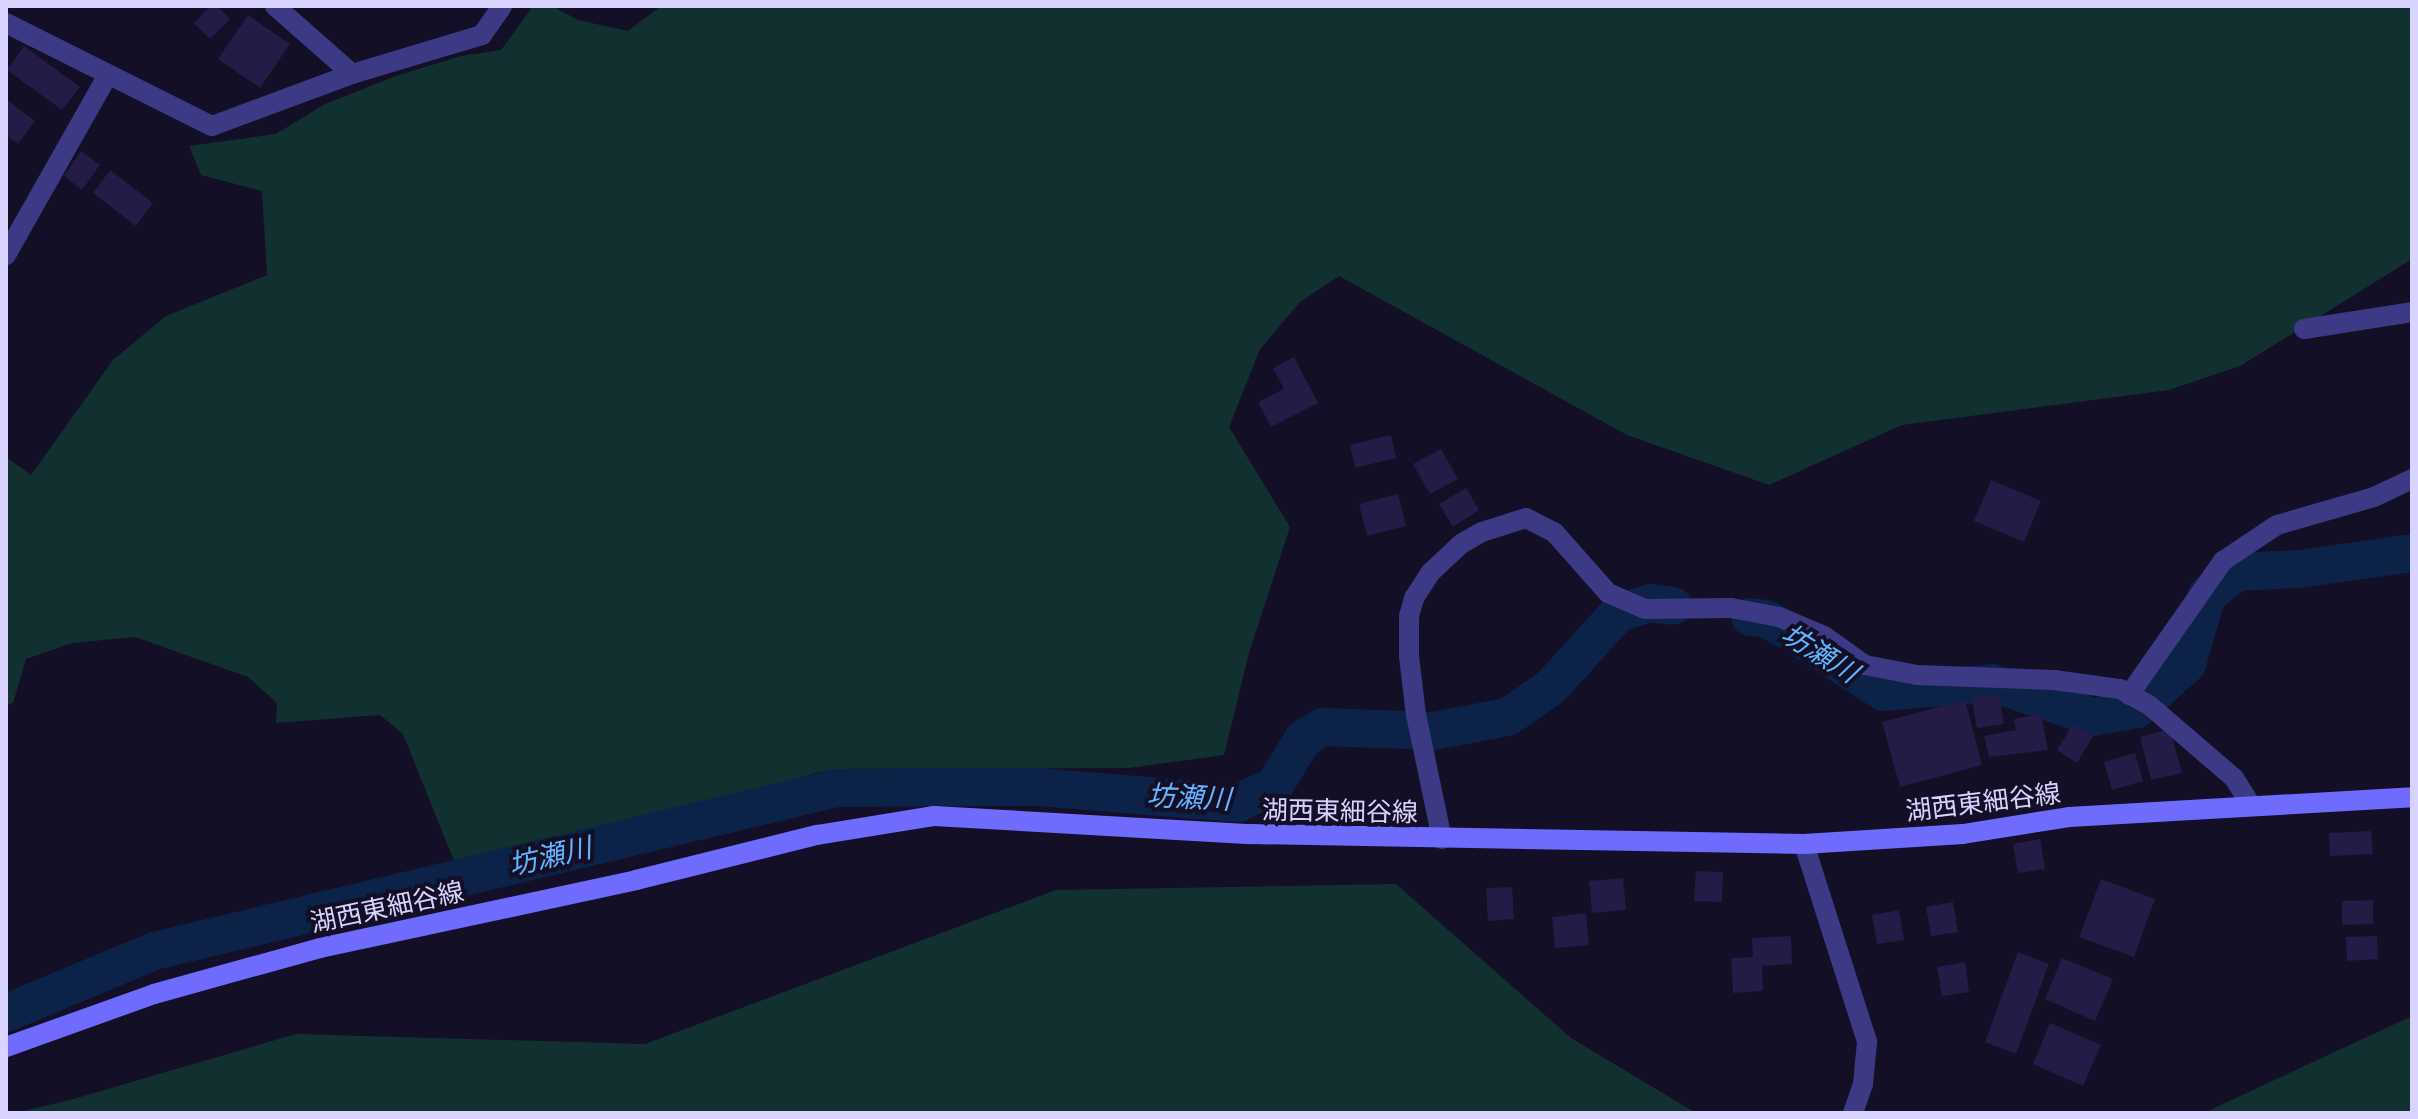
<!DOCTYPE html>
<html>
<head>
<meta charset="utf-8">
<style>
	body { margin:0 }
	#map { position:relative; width:2418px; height:1119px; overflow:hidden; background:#130f26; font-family:Quicksand,"Noto Sans JP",sans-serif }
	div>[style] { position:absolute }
	.green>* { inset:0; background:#12302f }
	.river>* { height:38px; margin:-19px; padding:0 19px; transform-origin:19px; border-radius:19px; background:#0c2248 }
	.building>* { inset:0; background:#241b47 }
	.minor>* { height:20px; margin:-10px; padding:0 10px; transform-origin:10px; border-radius:10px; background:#3d3a85 }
	.secondary>* { height:20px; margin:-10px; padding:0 10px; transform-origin:10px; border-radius:10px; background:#6f6bff }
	span { translate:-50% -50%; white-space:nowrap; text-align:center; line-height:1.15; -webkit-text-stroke:8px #130f26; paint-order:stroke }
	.street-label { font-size:26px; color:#d9d4ff }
	.water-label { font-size:28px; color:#62b6ff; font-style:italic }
	.frame { position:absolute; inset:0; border:8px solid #d9d4ff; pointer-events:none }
</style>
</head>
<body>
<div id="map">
	<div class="green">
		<i style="clip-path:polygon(533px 6px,552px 6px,578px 20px,628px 31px,661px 6px,2412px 6px,2412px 259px,2240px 366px,2169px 390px,1902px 425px,1769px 485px,1627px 435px,1339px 276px,1300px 302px,1260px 349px,1229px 427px,1290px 527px,1249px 653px,1224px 755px,1129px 768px,835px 769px,811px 774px,755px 799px,709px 805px,627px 826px,578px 831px,552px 844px,485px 862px,454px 861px,403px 734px,380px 715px,276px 723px,277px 703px,248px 677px,135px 637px,72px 643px,26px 659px,13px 703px,6px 705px,6px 457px,31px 475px,113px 360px,166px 316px,267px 275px,262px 191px,201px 175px,189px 146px,276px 134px,325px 104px,396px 76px,461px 56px,501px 50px)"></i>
		<i style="clip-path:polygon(1396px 884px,1571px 1038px,1696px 1113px,14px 1113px,70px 1100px,296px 1034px,645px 1044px,1056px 890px)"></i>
		<i style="clip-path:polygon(2412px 1016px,2412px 1113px,2206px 1113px,2212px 1109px)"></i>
	</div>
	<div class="river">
		<i style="left:1750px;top:617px;width:16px;rotate:7deg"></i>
		<i style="left:1766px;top:619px;width:30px;rotate:27deg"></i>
		<i style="left:1793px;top:633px;width:108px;rotate:33.2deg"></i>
		<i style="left:1883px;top:692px;width:109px;rotate:-4.7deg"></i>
		<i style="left:1992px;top:683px;width:107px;rotate:18.6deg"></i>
		<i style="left:2093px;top:717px;width:45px;rotate:-10.3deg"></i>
		<i style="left:2137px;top:709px;width:67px;rotate:-42deg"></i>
		<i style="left:2187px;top:664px;width:72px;rotate:-73.8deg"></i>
		<i style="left:2207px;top:595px;width:37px;rotate:-38deg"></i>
		<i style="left:2236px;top:572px;width:63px;rotate:-2.7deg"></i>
		<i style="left:2299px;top:569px;width:114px;rotate:-8.1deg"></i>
		<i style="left:6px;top:1013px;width:160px;rotate:-22.7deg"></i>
		<i style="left:154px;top:951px;width:702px;rotate:-13.42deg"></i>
		<i style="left:837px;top:788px;width:200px;rotate:-0.3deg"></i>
		<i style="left:1037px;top:787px;width:202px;rotate:4.6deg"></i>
		<i style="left:1238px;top:803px;width:41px;rotate:-25.9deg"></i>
		<i style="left:1275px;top:785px;width:54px;rotate:-58.7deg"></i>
		<i style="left:1303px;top:739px;width:23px;rotate:-31deg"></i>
		<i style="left:1323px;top:727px;width:110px;rotate:2.1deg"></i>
		<i style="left:1433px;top:731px;width:76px;rotate:-10.6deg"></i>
		<i style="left:1508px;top:717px;width:52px;rotate:-34.9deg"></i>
		<i style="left:1551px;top:687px;width:100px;rotate:-47.8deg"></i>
		<i style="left:1618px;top:613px;width:34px;rotate:-17deg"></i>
		<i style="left:1650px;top:603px;width:23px;rotate:7deg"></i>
	</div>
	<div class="building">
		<i style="clip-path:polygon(210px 6px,217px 6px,230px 19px,210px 39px,194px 23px)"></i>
		<i style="clip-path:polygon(248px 15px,290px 44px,260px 88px,218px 59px)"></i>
		<i style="clip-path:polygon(24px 46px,80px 87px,62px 110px,7px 70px)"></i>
		<i style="clip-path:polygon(6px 99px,35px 121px,18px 144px,6px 135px)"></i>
		<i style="clip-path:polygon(81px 151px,100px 165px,82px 190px,64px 176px)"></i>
		<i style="clip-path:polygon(110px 170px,153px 203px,136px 226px,93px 193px)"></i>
		<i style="clip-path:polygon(1294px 357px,1318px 403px,1271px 427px,1258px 402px,1284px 389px,1273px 368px)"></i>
		<i style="clip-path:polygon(1391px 435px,1396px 458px,1355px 468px,1350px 445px)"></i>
		<i style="clip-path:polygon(1441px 449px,1458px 479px,1430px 494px,1413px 464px)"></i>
		<i style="clip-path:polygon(1991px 480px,2041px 501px,2024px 542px,1974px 521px)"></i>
		<i style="clip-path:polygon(1466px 488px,1479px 510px,1453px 527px,1439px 504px)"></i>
		<i style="clip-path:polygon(1398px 494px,1406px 526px,1367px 536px,1359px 504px)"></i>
		<i style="clip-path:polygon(1999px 694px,2004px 724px,1977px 728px,1972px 698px)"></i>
		<i style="clip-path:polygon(1965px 700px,1982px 765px,1900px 787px,1882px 722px)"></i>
		<i style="clip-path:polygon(2041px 714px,2048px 750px,1989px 757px,1984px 736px,2016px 730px,2014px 719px)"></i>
		<i style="clip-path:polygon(2073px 724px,2093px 736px,2077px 763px,2057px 750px)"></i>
		<i style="clip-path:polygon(2170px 729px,2182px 773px,2151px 780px,2140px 737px)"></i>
		<i style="clip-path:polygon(2135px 753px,2143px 781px,2112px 790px,2104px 762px)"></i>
		<i style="clip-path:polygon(2371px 831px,2373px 854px,2330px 856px,2329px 833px)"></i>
		<i style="clip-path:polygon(2040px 839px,2045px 869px,2018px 873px,2013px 844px)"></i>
		<i style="clip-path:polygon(1696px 871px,1723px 872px,1722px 902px,1694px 901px)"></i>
		<i style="clip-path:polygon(1623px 878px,1626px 910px,1592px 913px,1589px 881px)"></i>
		<i style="clip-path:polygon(2101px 879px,2155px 899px,2134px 957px,2079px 937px)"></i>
		<i style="clip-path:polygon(1512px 887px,1514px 919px,1488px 921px,1486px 888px)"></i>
		<i style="clip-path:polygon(2373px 900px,2373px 924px,2342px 925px,2342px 901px)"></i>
		<i style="clip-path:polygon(1953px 902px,1958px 932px,1931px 936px,1926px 907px)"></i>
		<i style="clip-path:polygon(1899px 910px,1904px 940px,1877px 944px,1872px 915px)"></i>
		<i style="clip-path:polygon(1586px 913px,1589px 945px,1555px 948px,1552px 917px)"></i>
		<i style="clip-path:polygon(1791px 936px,1792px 964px,1762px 966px,1763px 991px,1733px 993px,1731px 958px,1753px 957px,1752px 938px)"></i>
		<i style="clip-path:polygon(2377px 936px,2378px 959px,2347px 961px,2346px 937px)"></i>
		<i style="clip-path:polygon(2018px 952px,2049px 964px,2016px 1054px,1985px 1042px)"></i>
		<i style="clip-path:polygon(2062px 958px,2113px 979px,2095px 1021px,2045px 999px)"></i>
		<i style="clip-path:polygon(1965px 962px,1969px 992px,1942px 996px,1937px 967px)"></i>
		<i style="clip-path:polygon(2050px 1023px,2101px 1045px,2083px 1086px,2033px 1064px)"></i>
	</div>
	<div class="minor">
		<i style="left:275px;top:6px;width:103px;rotate:41.4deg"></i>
		<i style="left:6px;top:23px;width:230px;rotate:26.6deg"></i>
		<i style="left:212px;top:126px;width:149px;rotate:-20.4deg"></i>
		<i style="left:352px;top:74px;width:136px;rotate:-16.7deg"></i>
		<i style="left:482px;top:35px;width:35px;rotate:-55deg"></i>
		<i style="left:6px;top:255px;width:207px;rotate:-60.5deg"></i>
		<i style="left:2304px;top:329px;width:109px;rotate:-8.9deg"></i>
		<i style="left:2129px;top:695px;width:164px;rotate:-55deg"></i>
		<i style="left:2223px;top:561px;width:65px;rotate:-33.7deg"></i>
		<i style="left:2277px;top:525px;width:101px;rotate:-16.1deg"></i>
		<i style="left:2374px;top:497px;width:42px;rotate:-25.3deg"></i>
		<i style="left:1442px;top:839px;width:127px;rotate:-101.8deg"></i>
		<i style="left:1416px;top:715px;width:59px;rotate:-96.8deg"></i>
		<i style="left:1409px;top:656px;width:40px;rotate:-90deg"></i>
		<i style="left:1409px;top:616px;width:19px;rotate:-74deg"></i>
		<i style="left:1414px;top:598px;width:30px;rotate:-57deg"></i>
		<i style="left:1430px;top:573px;width:42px;rotate:-43.1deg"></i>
		<i style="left:1461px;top:544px;width:24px;rotate:-30deg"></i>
		<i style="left:1482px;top:532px;width:46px;rotate:-17.7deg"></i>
		<i style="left:1526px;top:518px;width:31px;rotate:27deg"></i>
		<i style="left:1554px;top:532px;width:81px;rotate:48.5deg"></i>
		<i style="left:1608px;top:593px;width:40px;rotate:23.4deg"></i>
		<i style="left:1645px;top:609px;width:86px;rotate:-0.7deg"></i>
		<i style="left:1731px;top:608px;width:49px;rotate:10.6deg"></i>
		<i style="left:1779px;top:617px;width:49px;rotate:22.9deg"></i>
		<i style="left:1824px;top:636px;width:50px;rotate:35.3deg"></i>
		<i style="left:1865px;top:665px;width:53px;rotate:10.9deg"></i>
		<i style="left:1917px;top:675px;width:137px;rotate:2.1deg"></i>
		<i style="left:2054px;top:680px;width:67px;rotate:7.8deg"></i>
		<i style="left:2120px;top:689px;width:33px;rotate:29deg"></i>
		<i style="left:2149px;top:705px;width:112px;rotate:40.7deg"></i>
		<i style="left:2234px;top:778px;width:32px;rotate:58deg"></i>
		<i style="left:1804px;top:844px;width:208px;rotate:72.3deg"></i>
		<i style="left:1867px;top:1042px;width:42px;rotate:95.4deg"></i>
		<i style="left:1863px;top:1084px;width:31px;rotate:109deg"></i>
	</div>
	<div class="secondary">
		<i style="left:6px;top:1047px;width:157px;rotate:-19.7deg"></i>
		<i style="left:154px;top:994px;width:172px;rotate:-15.5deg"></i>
		<i style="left:320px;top:948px;width:323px;rotate:-12.1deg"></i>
		<i style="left:636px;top:880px;width:187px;rotate:-14deg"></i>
		<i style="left:817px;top:835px;width:119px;rotate:-9.2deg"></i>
		<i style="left:934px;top:816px;width:317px;rotate:3.3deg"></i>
		<i style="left:1250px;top:834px;width:554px;rotate:1.03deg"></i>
		<i style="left:1804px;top:844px;width:159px;rotate:-3.6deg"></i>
		<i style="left:1963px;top:834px;width:107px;rotate:-9.1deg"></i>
		<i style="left:2069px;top:817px;width:344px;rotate:-3.3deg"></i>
	</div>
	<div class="street-label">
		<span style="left:1983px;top:802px;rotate:-7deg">湖西東細谷線</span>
		<span style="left:1340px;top:811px;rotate:1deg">湖西東細谷線</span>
		<span style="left:387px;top:907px;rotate:-12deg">湖西東細谷線</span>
	</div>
	<div class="water-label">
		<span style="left:1820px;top:653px;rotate:32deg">坊瀬川</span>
		<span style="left:1189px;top:797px;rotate:3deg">坊瀬川</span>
		<span style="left:550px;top:856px;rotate:-13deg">坊瀬川</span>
	</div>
	<div class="frame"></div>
</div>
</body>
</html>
